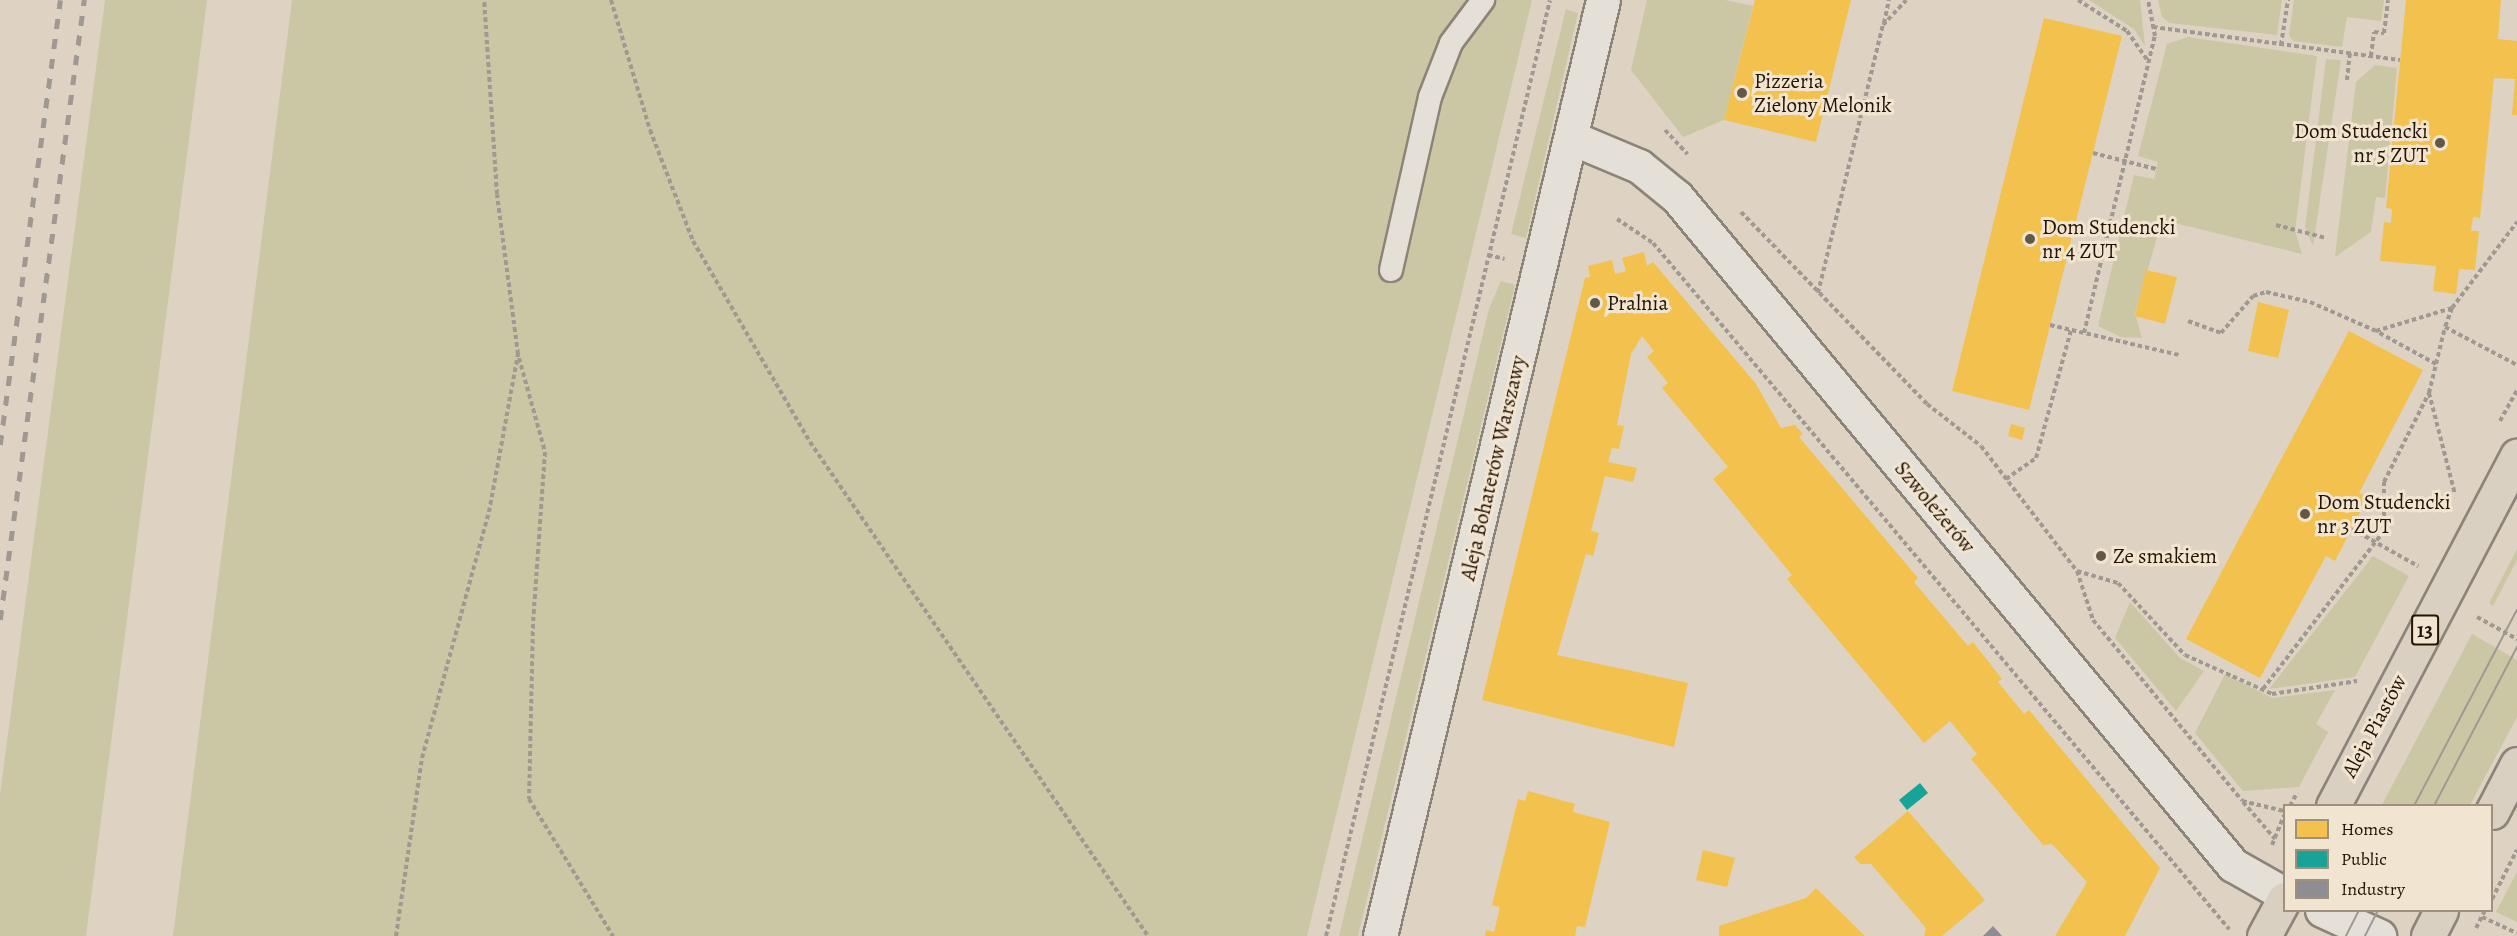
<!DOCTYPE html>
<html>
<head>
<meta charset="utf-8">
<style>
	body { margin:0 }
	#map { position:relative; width:2517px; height:936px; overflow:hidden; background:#ded3c2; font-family:Alegreya,serif }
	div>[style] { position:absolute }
	.green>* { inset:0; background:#cbc6a4 }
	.homes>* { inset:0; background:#f2c14e }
	.public>* { inset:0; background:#17a398 }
	.industry>* { inset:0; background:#8d8d92 }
	.path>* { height:4px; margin-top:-2px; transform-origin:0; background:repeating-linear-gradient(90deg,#9f9992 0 4.5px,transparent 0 7.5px) }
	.roads { filter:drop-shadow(2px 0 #8c8478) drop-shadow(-2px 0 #8c8478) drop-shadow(0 2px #8c8478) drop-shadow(0 -2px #8c8478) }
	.lane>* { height:22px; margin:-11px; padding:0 11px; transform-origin:11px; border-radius:11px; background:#e5e0d7 }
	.street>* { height:33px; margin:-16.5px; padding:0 16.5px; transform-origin:16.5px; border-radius:16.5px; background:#e5e0d7 }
	.secondary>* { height:33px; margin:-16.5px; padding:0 16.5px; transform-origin:16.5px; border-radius:16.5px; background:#e5e0d7 }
	.primary>* { height:33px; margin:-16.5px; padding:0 16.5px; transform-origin:16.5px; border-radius:16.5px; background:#d9d0c2 }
	.tram>* { height:1.5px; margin:-0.75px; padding:0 0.75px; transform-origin:0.75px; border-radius:0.75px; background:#9f9992 }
	.rail>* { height:4.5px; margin-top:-2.25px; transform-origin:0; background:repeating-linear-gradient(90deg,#9f9992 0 10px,transparent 0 20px) }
	.dots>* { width:16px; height:16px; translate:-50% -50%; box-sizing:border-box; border:3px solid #f1e4d0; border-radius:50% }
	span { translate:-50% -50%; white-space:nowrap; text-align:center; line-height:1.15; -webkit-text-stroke:6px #f1e4d0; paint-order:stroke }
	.shield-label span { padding:2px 4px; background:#f1e4d0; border:2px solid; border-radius:4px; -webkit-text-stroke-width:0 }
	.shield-label { font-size:20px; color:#231403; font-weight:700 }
	.poi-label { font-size:21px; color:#231403 }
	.left { translate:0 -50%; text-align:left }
	.right { translate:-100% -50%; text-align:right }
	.street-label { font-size:21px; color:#231403 }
	.legend { position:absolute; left:2283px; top:804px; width:210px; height:108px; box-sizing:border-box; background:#f1e4d0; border:2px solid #9f917e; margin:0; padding:8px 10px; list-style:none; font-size:18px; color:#231403 }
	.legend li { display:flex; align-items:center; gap:12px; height:30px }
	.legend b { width:30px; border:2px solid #9f917e }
</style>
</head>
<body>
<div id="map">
	<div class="green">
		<i style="clip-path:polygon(105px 0,207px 0,86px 936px,0 936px,0 795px)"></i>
		<i style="clip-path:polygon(292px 0,1532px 0,1307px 936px,173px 936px)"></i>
		<i style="clip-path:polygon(1647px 0,1725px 0,1753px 6px,1724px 120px,1683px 137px,1631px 70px)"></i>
		<i style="clip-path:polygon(2089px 0,2140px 0,2145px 46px,2134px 29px)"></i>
		<i style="clip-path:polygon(2158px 0,2282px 0,2277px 35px,2170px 23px,2162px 17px)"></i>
		<i style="clip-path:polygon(2294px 0,2384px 0,2381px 21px,2347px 17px,2342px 47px,2293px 41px,2289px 35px)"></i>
		<i style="clip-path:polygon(1566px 9px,1578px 13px,1526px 238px,1511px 234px)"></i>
		<i style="clip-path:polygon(2188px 37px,2317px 56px,2295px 231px,2302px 254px,2162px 220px,2135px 313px,2142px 338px,2121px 337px,2098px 326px,2134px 175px,2154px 179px,2158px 162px,2138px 156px,2167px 44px)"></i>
		<i style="clip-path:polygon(2326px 59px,2341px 60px,2313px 246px,2305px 228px)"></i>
		<i style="clip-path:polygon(2375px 65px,2397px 68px,2385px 198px,2376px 197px,2371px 232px,2335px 257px,2356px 82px)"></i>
		<i style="clip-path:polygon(1501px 281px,1515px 285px,1358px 936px,1339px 936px,1489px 309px)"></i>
		<i style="clip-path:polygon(2517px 549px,2517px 560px,2493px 606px,2489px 603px)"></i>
		<i style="clip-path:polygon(2373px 556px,2409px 576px,2355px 677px,2269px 689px)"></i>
		<i style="clip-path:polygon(2130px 602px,2180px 658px,2204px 671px,2176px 711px,2115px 638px)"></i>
		<i style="clip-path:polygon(2472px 634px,2517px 660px,2517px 717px,2470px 805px,2382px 805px)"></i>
		<i style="clip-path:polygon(2225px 674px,2272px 698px,2335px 690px,2316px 724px,2328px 732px,2299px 787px,2243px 791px,2195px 733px)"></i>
		<i style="clip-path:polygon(2517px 872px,2517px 922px,2496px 912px)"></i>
	</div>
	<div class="homes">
		<i style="clip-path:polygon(1755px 0,1851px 0,1816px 142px,1724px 120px)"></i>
		<i style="clip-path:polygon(2406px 0,2501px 0,2498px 39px,2517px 41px,2517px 115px,2512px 115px,2515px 79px,2494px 78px,2480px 218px,2473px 217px,2471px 231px,2479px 231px,2475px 270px,2459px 269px,2456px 294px,2433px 291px,2436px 266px,2380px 261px,2384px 222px,2391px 223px,2392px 209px,2386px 208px)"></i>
		<i style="clip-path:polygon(2044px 18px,2122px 36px,2029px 410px,1952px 391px)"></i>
		<i style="clip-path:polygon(1644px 252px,1647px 266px,1653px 262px,1756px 384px,1781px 428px,1795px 425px,1803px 434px,1799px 437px,1918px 578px,1914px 582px,1968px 646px,1973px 642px,2002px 679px,1998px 682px,2024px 714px,2029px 710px,2160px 868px,2125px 936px,2055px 936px,2087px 882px,2052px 844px,2043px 845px,1971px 759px,1977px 754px,1950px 721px,1924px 743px,1787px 579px,1792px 575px,1713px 479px,1728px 467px,1662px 388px,1668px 383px,1647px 357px,1654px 351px,1642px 336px,1631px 354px,1617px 425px,1624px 426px,1619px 449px,1612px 448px,1608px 462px,1637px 468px,1633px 482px,1605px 476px,1591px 531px,1599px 533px,1593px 556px,1586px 554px,1557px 655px,1688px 683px,1674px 747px,1482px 700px,1585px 278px,1590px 277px,1588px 266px,1612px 260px,1615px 274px,1626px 271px,1622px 258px)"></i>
		<i style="clip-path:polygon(2146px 270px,2177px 277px,2165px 324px,2135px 316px)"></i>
		<i style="clip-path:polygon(2258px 302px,2289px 310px,2278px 358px,2248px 351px)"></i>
		<i style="clip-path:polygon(2349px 331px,2423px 370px,2359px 493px,2368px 497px,2335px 561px,2326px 556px,2260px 678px,2186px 639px)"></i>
		<i style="clip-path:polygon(2011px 424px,2025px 428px,2022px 440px,2008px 436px)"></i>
		<i style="clip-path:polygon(1528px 791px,1575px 804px,1573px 812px,1610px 822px,1585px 927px,1577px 926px,1575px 936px,1485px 936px,1486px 930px,1494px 932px,1500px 907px,1492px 905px,1518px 799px,1525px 801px)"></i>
		<i style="clip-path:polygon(1908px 811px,1985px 900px,1942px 936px,1924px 936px,1926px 928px,1871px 864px,1860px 864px,1854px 857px)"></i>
		<i style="clip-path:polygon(1703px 850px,1735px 858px,1727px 887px,1696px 880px)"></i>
		<i style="clip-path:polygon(1816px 888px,1865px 936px,1719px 936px,1719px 926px,1806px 898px)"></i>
	</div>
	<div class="public">
		<i style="clip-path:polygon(1920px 783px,1928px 793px,1907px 810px,1899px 800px)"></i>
	</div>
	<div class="industry">
		<i style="clip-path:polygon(1993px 926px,2002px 936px,1983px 936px)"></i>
	</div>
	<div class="path">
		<i style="left:611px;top:0;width:136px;rotate:73.3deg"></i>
		<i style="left:650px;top:130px;width:119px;rotate:68.8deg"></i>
		<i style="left:693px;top:241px;width:233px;rotate:59.8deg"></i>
		<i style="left:810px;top:442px;width:599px;rotate:55.62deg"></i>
		<i style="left:2078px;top:0;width:58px;rotate:32.3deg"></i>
		<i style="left:2127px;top:31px;width:38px;rotate:55deg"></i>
		<i style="left:1884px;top:23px;width:24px;rotate:-78deg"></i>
		<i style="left:2153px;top:27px;width:249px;rotate:7.6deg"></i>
		<i style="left:2281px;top:45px;width:46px;rotate:-81.2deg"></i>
		<i style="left:2371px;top:56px;width:24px;rotate:-83deg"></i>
		<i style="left:2374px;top:32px;width:10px;rotate:6deg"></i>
		<i style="left:2384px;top:33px;width:33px;rotate:-83deg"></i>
		<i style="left:2347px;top:80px;width:27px;rotate:-84deg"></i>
		<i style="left:1665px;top:130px;width:33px;rotate:47deg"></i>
		<i style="left:2093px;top:153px;width:65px;rotate:14.3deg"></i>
		<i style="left:1741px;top:212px;width:267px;rotate:45.9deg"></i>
		<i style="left:1927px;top:404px;width:68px;rotate:37.9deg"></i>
		<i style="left:1981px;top:446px;width:158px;rotate:52.5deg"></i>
		<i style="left:2077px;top:571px;width:52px;rotate:71.9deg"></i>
		<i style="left:2093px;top:620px;width:234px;rotate:50.5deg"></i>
		<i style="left:2242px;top:801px;width:43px;rotate:13.4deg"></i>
		<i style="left:1617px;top:219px;width:43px;rotate:33.7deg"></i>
		<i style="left:1653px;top:243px;width:896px;rotate:49.98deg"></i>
		<i style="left:2276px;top:225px;width:52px;rotate:14.6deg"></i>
		<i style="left:1488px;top:255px;width:17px;rotate:13deg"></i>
		<i style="left:1818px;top:293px;width:276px;rotate:-76.4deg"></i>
		<i style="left:1883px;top:25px;width:34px;rotate:-47deg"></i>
		<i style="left:2452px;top:308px;width:108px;rotate:-52.9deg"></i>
		<i style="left:2188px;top:321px;width:35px;rotate:20deg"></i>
		<i style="left:2221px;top:333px;width:49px;rotate:-49.1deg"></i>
		<i style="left:2253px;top:296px;width:14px;rotate:-17deg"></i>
		<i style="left:2266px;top:292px;width:45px;rotate:12.8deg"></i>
		<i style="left:2310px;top:302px;width:72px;rotate:23.7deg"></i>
		<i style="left:2050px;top:325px;width:132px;rotate:13.1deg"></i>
		<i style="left:2084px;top:333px;width:305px;rotate:-76.6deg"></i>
		<i style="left:2155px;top:36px;width:37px;rotate:-101deg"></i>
		<i style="left:519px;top:358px;width:98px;rotate:74.5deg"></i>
		<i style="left:545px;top:452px;width:172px;rotate:94deg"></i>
		<i style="left:533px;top:624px;width:175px;rotate:91.3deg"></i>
		<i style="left:529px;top:799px;width:161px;rotate:58.5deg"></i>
		<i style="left:2436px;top:364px;width:68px;rotate:-151.2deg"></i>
		<i style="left:2376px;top:331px;width:79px;rotate:-16.8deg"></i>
		<i style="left:2452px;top:308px;width:20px;rotate:110deg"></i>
		<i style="left:2429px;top:393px;width:68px;rotate:-76.4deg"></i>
		<i style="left:2445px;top:327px;width:81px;rotate:27.8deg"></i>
		<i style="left:2500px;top:421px;width:35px;rotate:-61deg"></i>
		<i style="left:2006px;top:479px;width:37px;rotate:-35deg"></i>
		<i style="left:2036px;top:458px;width:133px;rotate:-74.7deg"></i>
		<i style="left:2352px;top:529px;width:76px;rotate:29.3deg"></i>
		<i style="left:2077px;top:571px;width:43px;rotate:16.3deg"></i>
		<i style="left:2118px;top:583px;width:98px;rotate:47.1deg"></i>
		<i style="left:2185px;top:655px;width:95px;rotate:24.1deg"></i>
		<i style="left:2272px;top:694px;width:86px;rotate:-8.7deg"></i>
		<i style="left:2477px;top:617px;width:46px;rotate:28.8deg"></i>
		<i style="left:2263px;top:689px;width:199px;rotate:-52.6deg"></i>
		<i style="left:2384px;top:531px;width:49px;rotate:-90deg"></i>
		<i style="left:2384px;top:482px;width:100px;rotate:-63.2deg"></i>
		<i style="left:2429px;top:393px;width:104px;rotate:75.6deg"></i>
		<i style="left:2243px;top:802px;width:49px;rotate:49.1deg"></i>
		<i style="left:2290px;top:806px;width:15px;rotate:-62deg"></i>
		<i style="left:2272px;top:845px;width:32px;rotate:-68deg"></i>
		<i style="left:2492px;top:899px;width:55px;rotate:-63deg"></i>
		<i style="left:2482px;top:917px;width:38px;rotate:25deg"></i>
		<i style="left:2476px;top:928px;width:20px;rotate:-63deg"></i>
		<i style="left:396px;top:936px;width:180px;rotate:-81.7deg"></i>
		<i style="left:422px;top:758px;width:255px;rotate:-74.8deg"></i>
		<i style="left:489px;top:512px;width:161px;rotate:-79.6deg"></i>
		<i style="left:518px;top:354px;width:161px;rotate:-97.5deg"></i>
		<i style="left:497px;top:194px;width:194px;rotate:-93.8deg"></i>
		<i style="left:1326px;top:936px;width:962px;rotate:-76.54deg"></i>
	</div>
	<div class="roads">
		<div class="lane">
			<i style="left:1391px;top:270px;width:177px;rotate:-77.3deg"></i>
			<i style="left:1430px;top:97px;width:58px;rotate:-68.7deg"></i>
			<i style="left:1451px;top:43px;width:54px;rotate:-53.3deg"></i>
		</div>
		<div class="street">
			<i style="left:1572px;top:138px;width:73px;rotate:22.7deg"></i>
			<i style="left:1639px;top:166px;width:49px;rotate:39.2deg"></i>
			<i style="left:1677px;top:197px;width:869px;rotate:50.23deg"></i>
			<i style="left:2233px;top:865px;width:59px;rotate:29.6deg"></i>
			<i style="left:2322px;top:910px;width:63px;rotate:24.5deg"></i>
		</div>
		<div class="secondary">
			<i style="left:1380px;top:936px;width:962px;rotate:-76.6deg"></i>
		</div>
		<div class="primary">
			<i style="left:2333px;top:806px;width:396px;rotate:-62.3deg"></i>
			<i style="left:2492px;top:812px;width:54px;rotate:-62.5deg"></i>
			<i style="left:2264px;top:936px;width:42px;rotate:-61.6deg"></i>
			<i style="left:2428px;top:936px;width:29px;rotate:-63deg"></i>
		</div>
	</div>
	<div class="tram">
		<i style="left:2414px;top:806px;width:221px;rotate:-62.3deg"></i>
		<i style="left:2434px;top:806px;width:179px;rotate:-62.4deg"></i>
		<i style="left:2346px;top:936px;width:29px;rotate:-63deg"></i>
		<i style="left:2365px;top:936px;width:29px;rotate:-63deg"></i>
	</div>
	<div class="rail">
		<i style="left:0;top:445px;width:449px;rotate:-82.3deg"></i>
		<i style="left:0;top:620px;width:626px;rotate:-82.28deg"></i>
	</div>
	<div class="dots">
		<i style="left:1742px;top:93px;background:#645746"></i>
		<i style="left:2440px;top:143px;background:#645746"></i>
		<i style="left:2030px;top:239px;background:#645746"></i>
		<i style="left:1595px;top:303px;background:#645746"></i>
		<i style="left:2305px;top:514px;background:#645746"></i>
		<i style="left:2101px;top:556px;background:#645746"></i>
	</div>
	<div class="shield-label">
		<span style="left:2425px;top:630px">13</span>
	</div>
	<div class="poi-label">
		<span class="left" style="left:1754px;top:93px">Pizzeria<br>Zielony Melonik</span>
		<span class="right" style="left:2428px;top:143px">Dom Studencki<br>nr 5 ZUT</span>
		<span class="left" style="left:2042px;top:239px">Dom Studencki<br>nr 4 ZUT</span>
		<span class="left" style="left:1607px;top:303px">Pralnia</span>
		<span class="left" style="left:2317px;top:514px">Dom Studencki<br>nr 3 ZUT</span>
		<span class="left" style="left:2113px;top:556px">Ze smakiem</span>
	</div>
	<div class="street-label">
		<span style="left:1493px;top:468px;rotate:-77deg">Aleja Bohaterów Warszawy</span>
		<span style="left:1935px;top:507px;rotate:50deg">Szwoleżerów</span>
		<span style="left:2374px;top:726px;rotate:-62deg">Aleja Piastów</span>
	</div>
	<ul class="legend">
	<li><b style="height:16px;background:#f2c14e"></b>Homes</li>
	<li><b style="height:16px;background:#17a398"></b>Public</li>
	<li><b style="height:16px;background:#8d8d92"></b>Industry</li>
	</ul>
</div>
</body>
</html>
